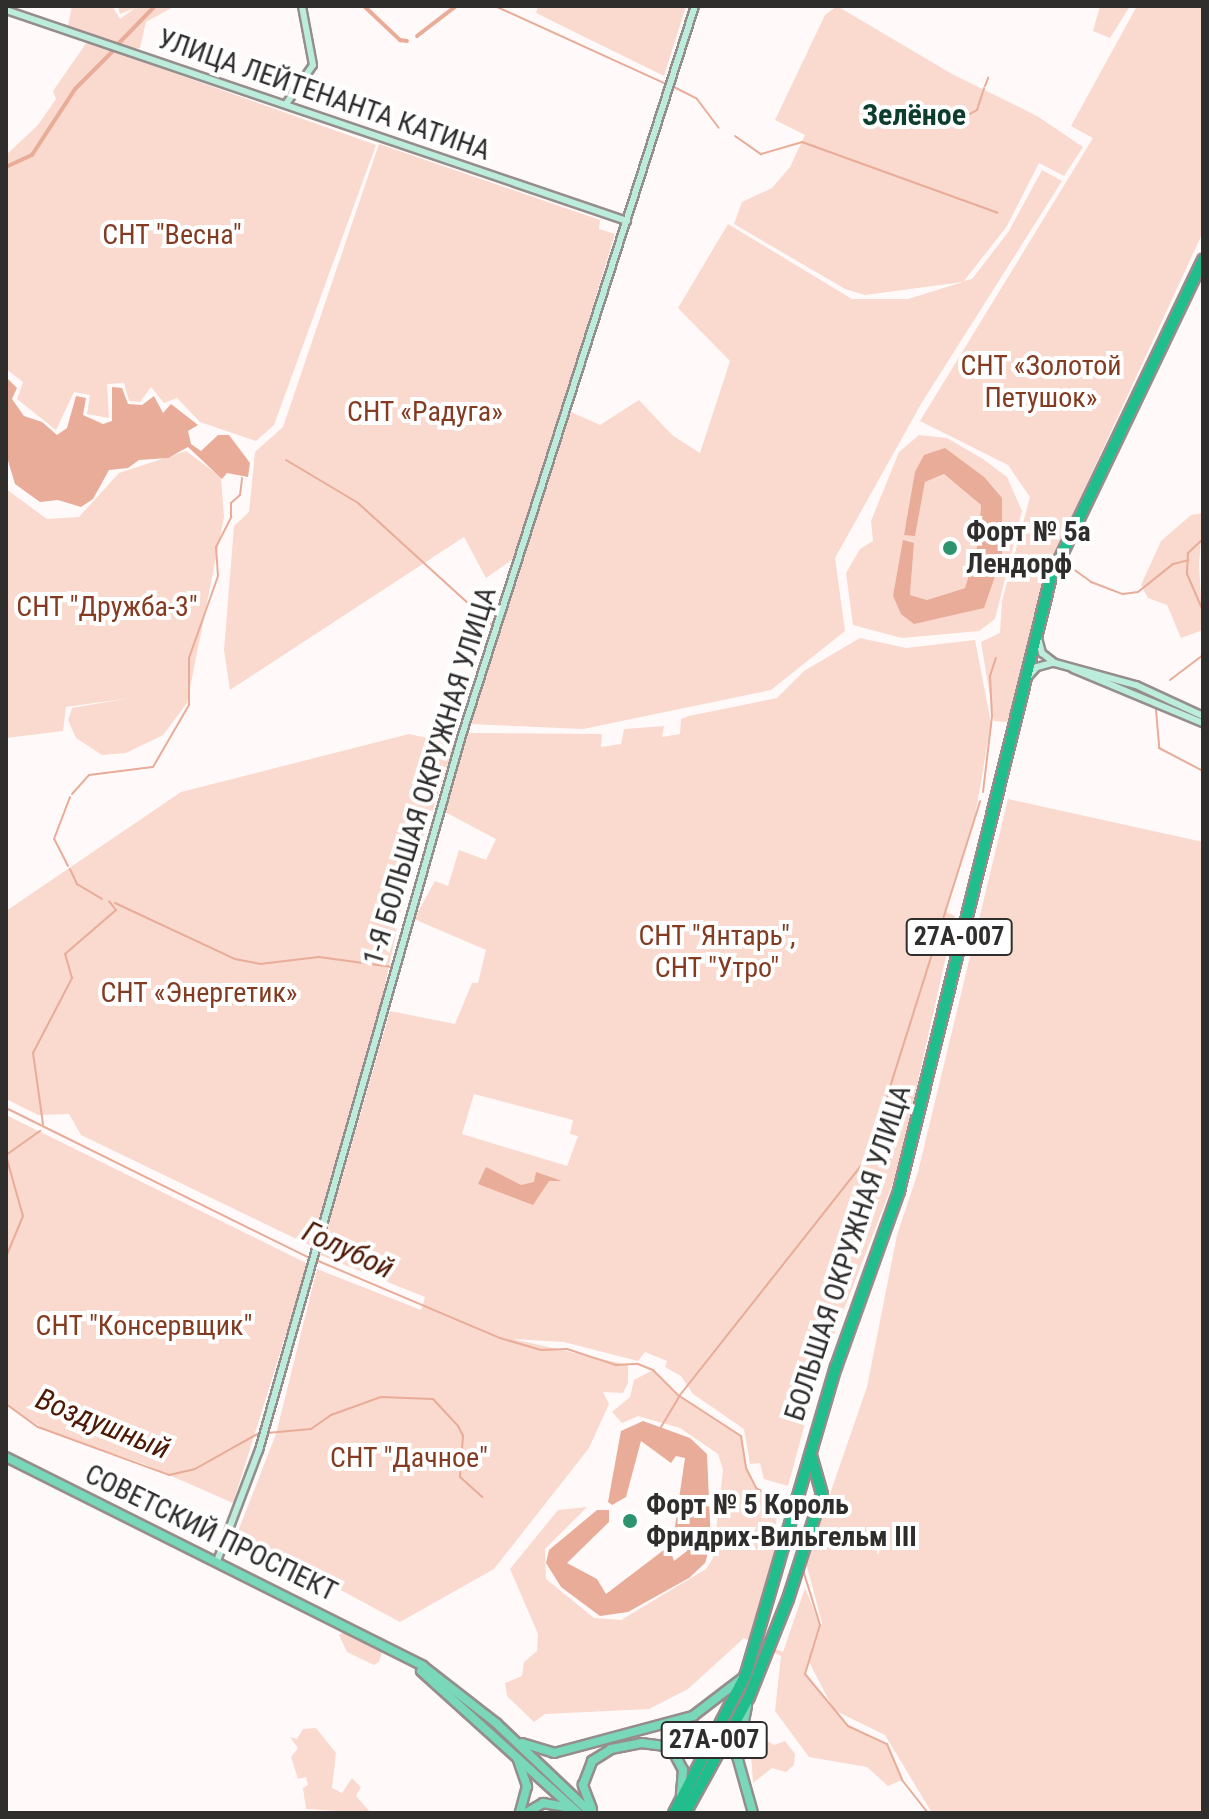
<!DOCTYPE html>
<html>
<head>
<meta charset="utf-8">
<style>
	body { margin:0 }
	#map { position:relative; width:1209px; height:1819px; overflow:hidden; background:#fffaf9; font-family:"Roboto Condensed",sans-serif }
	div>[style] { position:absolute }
	.green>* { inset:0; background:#fad9ce }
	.water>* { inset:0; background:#e8ac98 }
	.stream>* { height:2px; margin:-1px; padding:0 1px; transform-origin:1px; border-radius:1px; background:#e8ac98 }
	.canal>* { height:4px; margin:-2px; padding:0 2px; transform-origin:2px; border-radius:2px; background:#e8ac98 }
	.roads { filter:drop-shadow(2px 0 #958e8c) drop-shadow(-2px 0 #958e8c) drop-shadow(0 2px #958e8c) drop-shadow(0 -2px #958e8c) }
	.secondary>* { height:6px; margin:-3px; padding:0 3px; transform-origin:3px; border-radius:3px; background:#bcecdc }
	.primary>* { height:8px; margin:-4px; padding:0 4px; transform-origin:4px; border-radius:4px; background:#79d8ba }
	.highway>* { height:10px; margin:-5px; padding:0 5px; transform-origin:5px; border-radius:5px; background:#20be8c }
	.dots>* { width:22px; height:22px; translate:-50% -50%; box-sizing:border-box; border:4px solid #fff; border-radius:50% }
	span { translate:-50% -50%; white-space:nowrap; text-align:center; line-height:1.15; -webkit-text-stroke:8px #fff; paint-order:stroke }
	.shield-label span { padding:2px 6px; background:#fff; border:2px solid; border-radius:6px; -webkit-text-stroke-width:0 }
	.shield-label { font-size:26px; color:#302e2d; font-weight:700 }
	.street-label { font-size:28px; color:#302e2d }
	.park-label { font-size:28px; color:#833b22 }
	.poi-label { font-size:28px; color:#302e2d; font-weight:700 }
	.left { translate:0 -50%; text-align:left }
	.neighbourhood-label { font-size:30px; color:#0d3e2d; font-weight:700 }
	.water-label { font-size:30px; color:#4d1804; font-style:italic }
	.frame { position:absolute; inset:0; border:8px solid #302e2d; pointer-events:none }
</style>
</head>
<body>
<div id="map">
	<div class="green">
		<i style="clip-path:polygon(72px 6px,112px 6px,120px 19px,135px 8px,120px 14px,118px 6px,175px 6px,146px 22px,140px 48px,134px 49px,68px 26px)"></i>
		<i style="clip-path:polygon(538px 6px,686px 6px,664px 76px,536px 13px)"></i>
		<i style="clip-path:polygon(837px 6px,952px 74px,1037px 116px,1083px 147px,1064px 176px,1039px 163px,1007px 226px,964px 281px,972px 279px,1009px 231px,1042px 170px,1062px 181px,921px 404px,835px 558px,845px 631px,771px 690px,583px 729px,471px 724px,571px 412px,600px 425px,639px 400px,672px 435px,700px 453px,730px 361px,678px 308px,728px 224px,852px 299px,908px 299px,963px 282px,865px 295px,845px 289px,734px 224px,742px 202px,772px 188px,790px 167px,805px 135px,775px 120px,825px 15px)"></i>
		<i style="clip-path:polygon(1100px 6px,1130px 6px,1110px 38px,1093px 31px)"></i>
		<i style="clip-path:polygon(1137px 6px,1203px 6px,1203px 232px,1048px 568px,1008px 722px,994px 721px,981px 642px,1000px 633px,1002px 601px,1030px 497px,1008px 465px,920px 421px,1093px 138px,1071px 126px)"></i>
		<i style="clip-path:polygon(87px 42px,376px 145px,274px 425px,256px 441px,200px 422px,177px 398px,164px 403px,151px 387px,140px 402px,129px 401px,124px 383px,107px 384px,109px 418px,87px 414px,90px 395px,74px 392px,56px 430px,17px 399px,23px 382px,6px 369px,6px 155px,38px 125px,56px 99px,53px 91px)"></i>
		<i style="clip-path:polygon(379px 144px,600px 220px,599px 229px,615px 234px,516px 557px,486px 578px,464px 537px,230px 690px,224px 650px,234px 526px,249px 512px,255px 452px,283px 427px)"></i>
		<i style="clip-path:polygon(evenodd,919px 435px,947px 438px,983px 459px,1007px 477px,1022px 511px,995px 619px,979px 631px,902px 638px,853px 625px,846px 573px,860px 549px,873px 541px,871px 521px,899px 452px,919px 435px,924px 455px,1002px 498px,1002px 556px,983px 608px,893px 596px,914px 543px,910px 595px,927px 600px,965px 588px,978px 543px,981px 505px,944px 474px,925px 482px,915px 535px,904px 534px,924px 455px)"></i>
		<i style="clip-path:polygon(186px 451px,221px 477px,224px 517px,187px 703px,163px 735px,126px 753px,102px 755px,76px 738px,68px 720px,72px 708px,130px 698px,66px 707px,63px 731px,6px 738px,6px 489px,47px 519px,79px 517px,119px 473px)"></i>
		<i style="clip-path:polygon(1203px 513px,1199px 565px,1203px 630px,1181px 638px,1167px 605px,1148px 598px,1141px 585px,1161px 541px,1191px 515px)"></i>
		<i style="clip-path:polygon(evenodd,860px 638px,906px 648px,975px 640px,991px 723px,975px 817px,945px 911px,955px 916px,898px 1170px,817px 1379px,788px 1486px,764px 1479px,760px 1463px,750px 1464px,744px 1429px,693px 1394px,681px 1376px,665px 1367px,667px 1361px,645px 1352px,638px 1361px,564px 1342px,513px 1339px,628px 1365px,628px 1383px,623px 1393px,603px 1392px,609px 1404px,589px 1448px,494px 1569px,400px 1622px,237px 1534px,276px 1434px,317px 1269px,421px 1310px,424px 1301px,425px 1297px,320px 1255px,390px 1011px,455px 1024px,472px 983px,478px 983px,486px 950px,414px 919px,435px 881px,448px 886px,459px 850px,486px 860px,496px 839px,445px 812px,466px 733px,602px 734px,601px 747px,621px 744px,624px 729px,664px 726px,662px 737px,680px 734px,681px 719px,689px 716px,777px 698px,804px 671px,860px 638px,474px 1094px,573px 1120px,570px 1134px,578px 1136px,567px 1166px,462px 1134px,474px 1094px)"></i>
		<i style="clip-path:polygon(409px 734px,455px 744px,404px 895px,378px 1018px,311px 1246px,81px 1135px,69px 1114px,38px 1115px,6px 1099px,6px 911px,181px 792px)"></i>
		<i style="clip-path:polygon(1008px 799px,1203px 842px,1203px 1813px,932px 1813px,885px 1735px,834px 1710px,809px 1662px,822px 1623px,806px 1563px,867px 1387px,897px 1235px,918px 1172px)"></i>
		<i style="clip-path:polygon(6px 1115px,308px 1264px,233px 1503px,144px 1464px,47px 1431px,6px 1404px)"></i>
		<i style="clip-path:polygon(653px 1370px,679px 1396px,741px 1436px,746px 1468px,756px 1487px,778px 1500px,773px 1563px,753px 1640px,783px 1652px,805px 1588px,820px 1625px,805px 1674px,848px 1726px,887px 1744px,902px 1780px,888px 1786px,867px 1767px,809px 1757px,775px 1711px,781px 1656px,744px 1638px,688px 1689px,649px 1709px,545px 1714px,534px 1722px,507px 1696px,505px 1683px,522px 1676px,524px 1662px,537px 1651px,538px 1634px,510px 1569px,558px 1510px,587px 1507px,545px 1549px,546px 1579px,594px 1618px,621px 1620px,706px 1569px,713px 1558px,723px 1470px,718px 1454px,680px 1428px,638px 1416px,622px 1423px,612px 1412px,630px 1397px,634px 1380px)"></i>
		<i style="clip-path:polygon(347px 1631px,377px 1646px,382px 1652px,379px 1662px,374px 1665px,347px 1652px,339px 1635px)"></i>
		<i style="clip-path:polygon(316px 1728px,336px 1753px,332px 1788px,342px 1793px,352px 1778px,361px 1787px,356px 1796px,371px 1813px,306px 1809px,303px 1788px,308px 1785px,306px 1777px,298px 1779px,291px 1757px,298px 1748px,290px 1737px,297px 1739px,303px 1729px)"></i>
		<i style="clip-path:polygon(762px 1738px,774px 1745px,785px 1741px,795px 1754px,794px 1765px,786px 1772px,772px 1768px,753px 1783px,750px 1740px)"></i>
	</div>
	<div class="water">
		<i style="clip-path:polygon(6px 377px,17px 388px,12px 399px,24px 416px,42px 422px,57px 435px,67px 428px,76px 396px,86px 398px,83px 415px,103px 424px,112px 421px,112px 387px,122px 388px,128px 404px,142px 405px,154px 396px,163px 413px,171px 404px,198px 425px,188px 431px,191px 444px,201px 451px,218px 435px,229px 435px,250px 463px,248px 477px,227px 473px,222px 479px,188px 447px,168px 458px,139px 460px,128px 468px,109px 470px,93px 499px,81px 507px,58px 500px,40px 502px,15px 484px,6px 454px)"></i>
		<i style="clip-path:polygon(945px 448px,984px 477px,1002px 498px,1002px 556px,984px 608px,914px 624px,901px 614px,893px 596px,903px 540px,914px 543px,910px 595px,927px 600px,965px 588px,978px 543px,981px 505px,944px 474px,925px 482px,915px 536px,904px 535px,915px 472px,924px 455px)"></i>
		<i style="clip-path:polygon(486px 1167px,521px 1185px,534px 1182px,536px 1172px,562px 1181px,549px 1181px,533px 1205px,478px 1184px)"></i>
		<i style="clip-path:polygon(643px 1421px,690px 1438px,707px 1454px,711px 1544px,705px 1563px,689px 1578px,628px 1612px,600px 1616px,561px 1587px,546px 1563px,549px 1550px,597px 1510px,609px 1510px,609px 1522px,567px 1563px,597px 1579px,606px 1594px,669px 1546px,674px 1561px,687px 1551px,687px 1535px,674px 1533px,685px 1458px,676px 1456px,671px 1463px,641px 1441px,626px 1497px,612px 1505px,608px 1502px,621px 1431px)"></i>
	</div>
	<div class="stream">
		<i style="left:495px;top:6px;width:186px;rotate:24.5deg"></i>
		<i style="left:672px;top:86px;width:28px;rotate:27deg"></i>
		<i style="left:697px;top:99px;width:36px;rotate:53deg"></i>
		<i style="left:985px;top:86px;width:9px;rotate:-69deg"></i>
		<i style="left:970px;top:114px;width:8px;rotate:-30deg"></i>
		<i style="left:977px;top:110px;width:23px;rotate:-72deg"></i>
		<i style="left:735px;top:136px;width:32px;rotate:35deg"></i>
		<i style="left:761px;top:154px;width:43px;rotate:-16.3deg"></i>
		<i style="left:802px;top:142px;width:208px;rotate:19.9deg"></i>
		<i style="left:286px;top:460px;width:84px;rotate:30.8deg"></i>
		<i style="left:358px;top:503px;width:183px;rotate:42.3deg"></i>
		<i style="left:1203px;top:539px;width:21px;rotate:137deg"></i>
		<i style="left:1188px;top:553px;width:21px;rotate:93deg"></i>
		<i style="left:1187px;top:574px;width:40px;rotate:66.6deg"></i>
		<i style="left:1065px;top:563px;width:32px;rotate:36deg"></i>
		<i style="left:1091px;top:582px;width:34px;rotate:21deg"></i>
		<i style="left:1123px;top:594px;width:15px;rotate:-8deg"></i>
		<i style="left:1138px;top:592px;width:45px;rotate:-38.7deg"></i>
		<i style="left:1173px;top:564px;width:16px;rotate:-14deg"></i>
		<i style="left:1203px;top:634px;width:13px;rotate:90deg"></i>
		<i style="left:1170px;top:680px;width:41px;rotate:-37.1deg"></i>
		<i style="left:1156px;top:710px;width:38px;rotate:85deg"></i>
		<i style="left:1159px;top:748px;width:50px;rotate:27.6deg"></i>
		<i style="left:983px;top:792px;width:77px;rotate:-83.2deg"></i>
		<i style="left:992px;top:716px;width:40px;rotate:-92.9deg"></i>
		<i style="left:990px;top:676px;width:19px;rotate:-72deg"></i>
		<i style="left:72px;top:794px;width:25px;rotate:-48deg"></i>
		<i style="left:89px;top:775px;width:64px;rotate:-7.1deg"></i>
		<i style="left:153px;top:767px;width:72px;rotate:-59.9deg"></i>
		<i style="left:189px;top:705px;width:47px;rotate:-90deg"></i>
		<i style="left:189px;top:658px;width:87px;rotate:-70.5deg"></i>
		<i style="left:218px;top:576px;width:29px;rotate:-94deg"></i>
		<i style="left:216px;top:547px;width:34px;rotate:-63deg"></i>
		<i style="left:231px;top:517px;width:14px;rotate:-90deg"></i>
		<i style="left:231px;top:503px;width:12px;rotate:-42deg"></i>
		<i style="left:240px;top:495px;width:17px;rotate:-83deg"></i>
		<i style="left:68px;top:866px;width:30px;rotate:-117deg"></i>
		<i style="left:54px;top:839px;width:45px;rotate:-69.1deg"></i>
		<i style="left:70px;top:869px;width:17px;rotate:65deg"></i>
		<i style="left:77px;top:884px;width:29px;rotate:31deg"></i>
		<i style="left:115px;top:903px;width:132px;rotate:25deg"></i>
		<i style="left:235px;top:959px;width:25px;rotate:11deg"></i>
		<i style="left:260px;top:964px;width:59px;rotate:-6.8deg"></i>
		<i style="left:319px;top:957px;width:74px;rotate:7.8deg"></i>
		<i style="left:6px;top:1108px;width:339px;rotate:26.3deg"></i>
		<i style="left:43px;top:1124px;width:72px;rotate:-98deg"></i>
		<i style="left:33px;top:1053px;width:85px;rotate:-62.5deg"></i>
		<i style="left:72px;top:978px;width:25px;rotate:-106deg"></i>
		<i style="left:65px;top:954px;width:67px;rotate:-40.8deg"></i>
		<i style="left:116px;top:910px;width:11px;rotate:-128deg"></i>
		<i style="left:6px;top:1155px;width:42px;rotate:-35.2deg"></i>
		<i style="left:6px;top:1156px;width:62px;rotate:74.2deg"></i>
		<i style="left:23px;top:1216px;width:44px;rotate:112.5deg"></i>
		<i style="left:316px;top:1260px;width:200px;rotate:23deg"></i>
		<i style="left:500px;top:1338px;width:43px;rotate:16.3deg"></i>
		<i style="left:541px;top:1350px;width:26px;rotate:-2deg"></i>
		<i style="left:567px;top:1349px;width:52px;rotate:18.1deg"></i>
		<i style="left:616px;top:1365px;width:22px;rotate:-3deg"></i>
		<i style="left:638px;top:1364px;width:16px;rotate:22deg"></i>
		<i style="left:653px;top:1370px;width:37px;rotate:45deg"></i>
		<i style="left:681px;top:1397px;width:72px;rotate:33deg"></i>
		<i style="left:741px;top:1436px;width:32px;rotate:81deg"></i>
		<i style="left:746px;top:1468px;width:22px;rotate:63deg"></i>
		<i style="left:756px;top:1488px;width:25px;rotate:29deg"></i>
		<i style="left:778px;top:1500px;width:24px;rotate:68deg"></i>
		<i style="left:6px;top:1404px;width:39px;rotate:36deg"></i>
		<i style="left:38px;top:1427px;width:140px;rotate:20.1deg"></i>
		<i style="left:169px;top:1475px;width:27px;rotate:-13deg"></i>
		<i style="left:195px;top:1469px;width:76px;rotate:-29.3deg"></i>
		<i style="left:661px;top:1427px;width:37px;rotate:-59deg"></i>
		<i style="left:680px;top:1395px;width:303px;rotate:-51.7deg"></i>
		<i style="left:868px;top:1157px;width:373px;rotate:-72.5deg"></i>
		<i style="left:267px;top:1433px;width:44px;rotate:-5.2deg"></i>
		<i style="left:311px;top:1429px;width:24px;rotate:-35deg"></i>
		<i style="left:331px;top:1415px;width:53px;rotate:-19.8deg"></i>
		<i style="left:381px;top:1397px;width:52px;rotate:2.2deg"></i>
		<i style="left:433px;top:1399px;width:37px;rotate:47deg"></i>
		<i style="left:458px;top:1426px;width:11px;rotate:63deg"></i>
		<i style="left:463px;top:1436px;width:41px;rotate:94.2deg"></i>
		<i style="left:460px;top:1477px;width:30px;rotate:42deg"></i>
		<i style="left:792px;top:1536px;width:18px;rotate:71deg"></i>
		<i style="left:803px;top:1570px;width:58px;rotate:72.8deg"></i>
		<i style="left:820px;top:1625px;width:51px;rotate:107deg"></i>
		<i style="left:805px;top:1674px;width:67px;rotate:50.4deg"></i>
		<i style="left:848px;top:1726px;width:43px;rotate:24.8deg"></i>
		<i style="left:887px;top:1744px;width:39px;rotate:67deg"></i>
		<i style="left:902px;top:1780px;width:42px;rotate:51.8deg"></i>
	</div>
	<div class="canal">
		<i style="left:364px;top:6px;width:50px;rotate:43.4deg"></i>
		<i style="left:400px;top:40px;width:7px;rotate:8deg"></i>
		<i style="left:417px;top:36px;width:49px;rotate:-37.6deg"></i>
		<i style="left:120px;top:42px;width:50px;rotate:-45.8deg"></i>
		<i style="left:6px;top:167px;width:29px;rotate:-25deg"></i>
		<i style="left:32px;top:155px;width:79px;rotate:-56.9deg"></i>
		<i style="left:75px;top:89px;width:52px;rotate:-45deg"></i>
	</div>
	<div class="roads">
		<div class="secondary">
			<i style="left:6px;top:10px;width:656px;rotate:18.77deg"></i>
			<i style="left:286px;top:104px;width:47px;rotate:-55.3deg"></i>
			<i style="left:313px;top:65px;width:60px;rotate:-100.6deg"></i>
			<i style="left:1038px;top:638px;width:16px;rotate:75deg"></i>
			<i style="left:1042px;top:653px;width:16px;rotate:38deg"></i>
			<i style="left:1055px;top:663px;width:84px;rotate:15.2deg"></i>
			<i style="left:1136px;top:685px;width:74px;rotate:24.8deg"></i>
			<i style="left:1073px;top:669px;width:141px;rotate:22.6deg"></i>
			<i style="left:1028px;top:677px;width:13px;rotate:-48deg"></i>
			<i style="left:1037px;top:667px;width:16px;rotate:-15deg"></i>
			<i style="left:217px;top:1561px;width:119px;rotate:-69.3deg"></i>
			<i style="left:259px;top:1450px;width:743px;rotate:-74.15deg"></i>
			<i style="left:462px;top:735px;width:765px;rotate:-72.28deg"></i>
		</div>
		<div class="primary">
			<i style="left:6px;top:1457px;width:466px;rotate:26.6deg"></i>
			<i style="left:423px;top:1666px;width:93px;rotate:38deg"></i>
			<i style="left:496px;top:1723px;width:131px;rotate:43.5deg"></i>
			<i style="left:421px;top:1671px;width:212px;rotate:42.1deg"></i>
			<i style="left:747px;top:1706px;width:51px;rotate:101.3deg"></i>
			<i style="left:737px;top:1756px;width:59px;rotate:74.3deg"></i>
			<i style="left:522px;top:1743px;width:34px;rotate:17deg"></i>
			<i style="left:554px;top:1753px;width:144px;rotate:-14.9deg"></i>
			<i style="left:693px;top:1716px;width:59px;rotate:-37.5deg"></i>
			<i style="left:518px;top:1760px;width:28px;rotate:71deg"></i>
			<i style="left:527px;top:1786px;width:28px;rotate:105deg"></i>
			<i style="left:592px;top:1809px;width:26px;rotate:-111deg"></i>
			<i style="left:583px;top:1785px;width:26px;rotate:-69deg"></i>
			<i style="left:592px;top:1761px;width:22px;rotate:-32deg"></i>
			<i style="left:611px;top:1749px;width:31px;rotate:-11deg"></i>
			<i style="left:641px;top:1743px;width:24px;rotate:7deg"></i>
			<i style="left:665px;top:1746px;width:11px;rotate:38deg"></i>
			<i style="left:674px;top:1753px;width:19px;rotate:62deg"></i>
			<i style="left:683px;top:1770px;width:25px;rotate:95deg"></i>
			<i style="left:526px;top:1813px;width:20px;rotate:-30deg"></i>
			<i style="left:543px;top:1803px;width:27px;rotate:10deg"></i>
		</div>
		<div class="highway">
			<i style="left:674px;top:1813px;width:157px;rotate:-62.6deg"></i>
			<i style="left:746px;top:1674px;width:320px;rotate:-73.7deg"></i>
			<i style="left:836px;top:1367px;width:187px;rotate:-70.3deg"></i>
			<i style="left:899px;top:1191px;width:633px;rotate:-76.1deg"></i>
			<i style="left:1051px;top:577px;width:352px;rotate:-64.4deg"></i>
			<i style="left:685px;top:1813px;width:132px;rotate:-61.1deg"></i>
			<i style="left:749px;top:1697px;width:105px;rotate:-68.3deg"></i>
			<i style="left:788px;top:1599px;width:110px;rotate:-72.1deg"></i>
			<i style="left:822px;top:1494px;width:41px;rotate:-105.8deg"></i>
		</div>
	</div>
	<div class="dots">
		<i style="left:950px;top:548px;background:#2e936f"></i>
		<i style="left:630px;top:1521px;background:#2e936f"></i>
	</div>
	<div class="shield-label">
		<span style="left:959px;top:937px">27А-007</span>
		<span style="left:714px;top:1740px">27А-007</span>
	</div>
	<div class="street-label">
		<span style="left:324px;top:95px;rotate:19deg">УЛИЦА ЛЕЙТЕНАНТА КАТИНА</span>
		<span style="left:430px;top:776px;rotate:-73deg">1-Я БОЛЬШАЯ ОКРУЖНАЯ УЛИЦА</span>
		<span style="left:848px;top:1253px;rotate:-72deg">БОЛЬШАЯ ОКРУЖНАЯ УЛИЦА</span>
		<span style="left:211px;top:1533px;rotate:26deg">СОВЕТСКИЙ ПРОСПЕКТ</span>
	</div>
	<div class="park-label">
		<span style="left:172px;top:235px">СНТ "Весна"</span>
		<span style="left:1041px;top:382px">СНТ «Золотой<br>Петушок»</span>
		<span style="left:425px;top:412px">СНТ «Радуга»</span>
		<span style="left:107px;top:607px">СНТ "Дружба-3"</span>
		<span style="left:717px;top:952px">СНТ "Янтарь",<br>СНТ "Утро"</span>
		<span style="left:199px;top:993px">СНТ «Энергетик»</span>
		<span style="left:144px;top:1326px">СНТ "Консервщик"</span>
		<span style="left:409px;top:1458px">СНТ "Дачное"</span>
	</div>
	<div class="poi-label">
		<span class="left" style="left:966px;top:548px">Форт № 5а<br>Лендорф</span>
		<span class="left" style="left:646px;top:1521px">Форт № 5 Король<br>Фридрих-Вильгельм III</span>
	</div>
	<div class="neighbourhood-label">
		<span style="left:914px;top:115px">Зелёное</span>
	</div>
	<div class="water-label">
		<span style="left:348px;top:1250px;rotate:25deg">Голубой</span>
		<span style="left:103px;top:1424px;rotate:22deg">Воздушный</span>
	</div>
	<div class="frame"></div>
</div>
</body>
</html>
